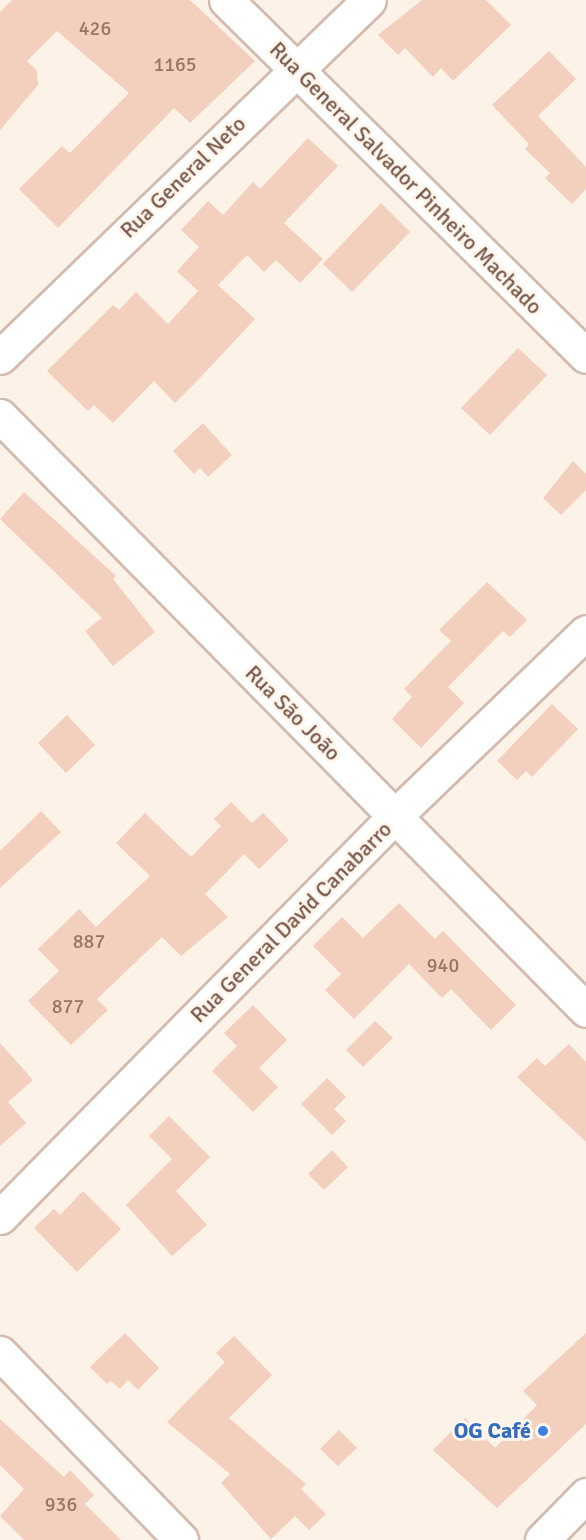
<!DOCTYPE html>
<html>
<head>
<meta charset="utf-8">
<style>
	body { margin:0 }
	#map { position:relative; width:586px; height:1540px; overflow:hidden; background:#fdf2e7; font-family:Signika,sans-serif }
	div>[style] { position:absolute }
	.building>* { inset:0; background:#f3cfbe }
	.roads { filter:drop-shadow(2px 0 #d1bbaf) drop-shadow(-2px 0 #d1bbaf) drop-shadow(0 2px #d1bbaf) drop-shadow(0 -2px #d1bbaf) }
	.minor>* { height:33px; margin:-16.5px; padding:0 16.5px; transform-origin:16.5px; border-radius:16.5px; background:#fff }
	.dots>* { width:16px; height:16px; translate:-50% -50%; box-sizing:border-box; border:3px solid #fff7ed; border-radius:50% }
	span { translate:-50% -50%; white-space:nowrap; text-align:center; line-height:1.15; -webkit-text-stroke:6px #fff7ed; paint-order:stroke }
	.number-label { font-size:20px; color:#967567 }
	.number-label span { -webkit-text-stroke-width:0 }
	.street-label { font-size:22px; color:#77574a }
	.shop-label { font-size:22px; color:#366cbe; font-weight:700 }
	.right { translate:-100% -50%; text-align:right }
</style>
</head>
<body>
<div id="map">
	<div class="building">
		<i style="clip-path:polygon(12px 0,190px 0,255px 61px,190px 123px,174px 108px,58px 228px,19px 189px,62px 146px,70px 153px,129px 93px,57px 31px,27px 61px,37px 71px,38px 85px,0 130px,0 12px)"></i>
		<i style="clip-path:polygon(422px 0,486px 0,511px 25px,453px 81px,441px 68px,433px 77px,405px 48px,398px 55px,378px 35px)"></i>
		<i style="clip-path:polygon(549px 51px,576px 79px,538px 116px,586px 167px,586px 189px,572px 204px,545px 178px,550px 173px,525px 149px,529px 144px,492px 105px)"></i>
		<i style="clip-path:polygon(308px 138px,338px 166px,284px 223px,323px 259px,300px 283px,276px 260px,264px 272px,247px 255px,218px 285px,255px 319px,197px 381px,175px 403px,154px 381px,113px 423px,94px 405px,88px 411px,47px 371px,113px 305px,119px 310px,136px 292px,168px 324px,198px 291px,177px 271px,199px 247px,181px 230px,208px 201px,223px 215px,253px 182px,260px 189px)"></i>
		<i style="clip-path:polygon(381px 203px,410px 232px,352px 292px,323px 264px)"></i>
		<i style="clip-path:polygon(518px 348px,547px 375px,490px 435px,461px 408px)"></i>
		<i style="clip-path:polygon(203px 423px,232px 455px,208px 477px,200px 468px,194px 474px,173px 451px)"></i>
		<i style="clip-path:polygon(573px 461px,586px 474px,586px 490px,561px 515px,543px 498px)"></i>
		<i style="clip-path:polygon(24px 492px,116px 576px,113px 579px,155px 632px,113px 666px,85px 631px,102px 618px,0 519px)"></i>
		<i style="clip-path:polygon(487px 582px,527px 620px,510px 637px,503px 631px,448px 687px,464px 703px,421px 748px,392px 719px,412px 697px,404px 689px,451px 641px,439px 630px)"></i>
		<i style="clip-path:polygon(552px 704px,578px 729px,532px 777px,526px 771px,517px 780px,497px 761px)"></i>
		<i style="clip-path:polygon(67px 715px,95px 745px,66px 773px,38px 743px)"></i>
		<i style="clip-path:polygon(231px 802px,252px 823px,263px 813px,289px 840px,259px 869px,244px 854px,205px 894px,228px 917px,181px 956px,162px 937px,97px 999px,108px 1010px,71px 1045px,28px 1001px,59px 971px,38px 949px,79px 909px,96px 927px,150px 876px,116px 843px,145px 813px,191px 857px,221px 826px,214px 819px)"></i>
		<i style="clip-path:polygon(41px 811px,61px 832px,0 888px,0 851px)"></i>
		<i style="clip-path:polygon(399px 903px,435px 939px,443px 931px,516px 1005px,491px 1030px,451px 989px,442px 998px,409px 964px,354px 1019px,325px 990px,341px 974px,313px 946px,342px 917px,363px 938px)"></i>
		<i style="clip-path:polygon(253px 1005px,287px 1040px,259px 1068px,278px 1087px,253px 1112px,212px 1071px,237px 1046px,224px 1033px)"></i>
		<i style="clip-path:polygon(375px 1021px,393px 1038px,363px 1067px,346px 1050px)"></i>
		<i style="clip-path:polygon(0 1043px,33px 1080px,8px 1102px,26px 1123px,0 1146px)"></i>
		<i style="clip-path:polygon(569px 1044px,586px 1062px,586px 1142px,517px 1077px,537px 1058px,545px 1066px)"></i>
		<i style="clip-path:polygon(327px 1078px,346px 1097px,334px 1109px,346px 1121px,332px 1135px,301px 1104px)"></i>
		<i style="clip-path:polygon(169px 1116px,210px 1157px,176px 1191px,207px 1225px,172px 1256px,126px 1205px,172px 1159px,149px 1136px)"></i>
		<i style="clip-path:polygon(332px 1150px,348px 1167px,324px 1190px,308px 1174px)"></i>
		<i style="clip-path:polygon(83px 1191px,121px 1229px,77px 1272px,34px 1228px,54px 1209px,60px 1215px)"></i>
		<i style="clip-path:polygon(125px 1333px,159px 1368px,138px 1390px,128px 1380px,120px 1389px,111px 1381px,107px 1384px,90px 1367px)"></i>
		<i style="clip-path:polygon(586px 1333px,586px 1424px,497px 1508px,433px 1450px,465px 1418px,495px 1448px,537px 1405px,523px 1391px)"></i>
		<i style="clip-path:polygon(234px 1336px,272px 1375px,229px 1418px,306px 1484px,301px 1489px,326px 1514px,309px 1530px,295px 1516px,271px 1539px,221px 1483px,230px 1474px,167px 1422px,225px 1362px,216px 1353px)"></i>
		<i style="clip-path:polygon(0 1419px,64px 1477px,70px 1470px,94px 1495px,85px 1504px,121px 1540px,24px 1540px,0 1516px,24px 1489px,0 1465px)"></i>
		<i style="clip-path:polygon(339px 1430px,357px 1448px,338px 1466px,320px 1449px)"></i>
	</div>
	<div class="roads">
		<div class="minor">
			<i style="left:226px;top:0;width:506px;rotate:44.68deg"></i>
			<i style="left:0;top:357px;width:513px;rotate:-44.05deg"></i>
			<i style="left:0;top:416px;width:834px;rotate:45.39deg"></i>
			<i style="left:0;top:1217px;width:563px;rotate:-45.43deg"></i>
			<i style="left:395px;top:816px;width:265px;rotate:-43.9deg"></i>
			<i style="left:0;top:1353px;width:260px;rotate:45.9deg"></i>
			<i style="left:542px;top:1540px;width:63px;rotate:-45.6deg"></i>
		</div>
	</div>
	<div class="dots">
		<i style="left:543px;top:1431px;background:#3f7fe0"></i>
	</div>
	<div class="number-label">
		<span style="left:95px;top:28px">426</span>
		<span style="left:175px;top:64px">1165</span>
		<span style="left:89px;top:941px">887</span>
		<span style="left:443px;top:965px">940</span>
		<span style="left:68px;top:1006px">877</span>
		<span style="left:61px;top:1504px">936</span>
	</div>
	<div class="street-label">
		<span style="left:183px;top:177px;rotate:-44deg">Rua General Neto</span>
		<span style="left:406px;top:178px;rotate:45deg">Rua General Salvador Pinheiro Machado</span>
		<span style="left:293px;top:713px;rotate:45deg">Rua São João</span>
		<span style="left:291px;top:922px;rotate:-45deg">Rua General David Canabarro</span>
	</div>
	<div class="shop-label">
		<span class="right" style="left:531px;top:1431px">OG Café</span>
	</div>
</div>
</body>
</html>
